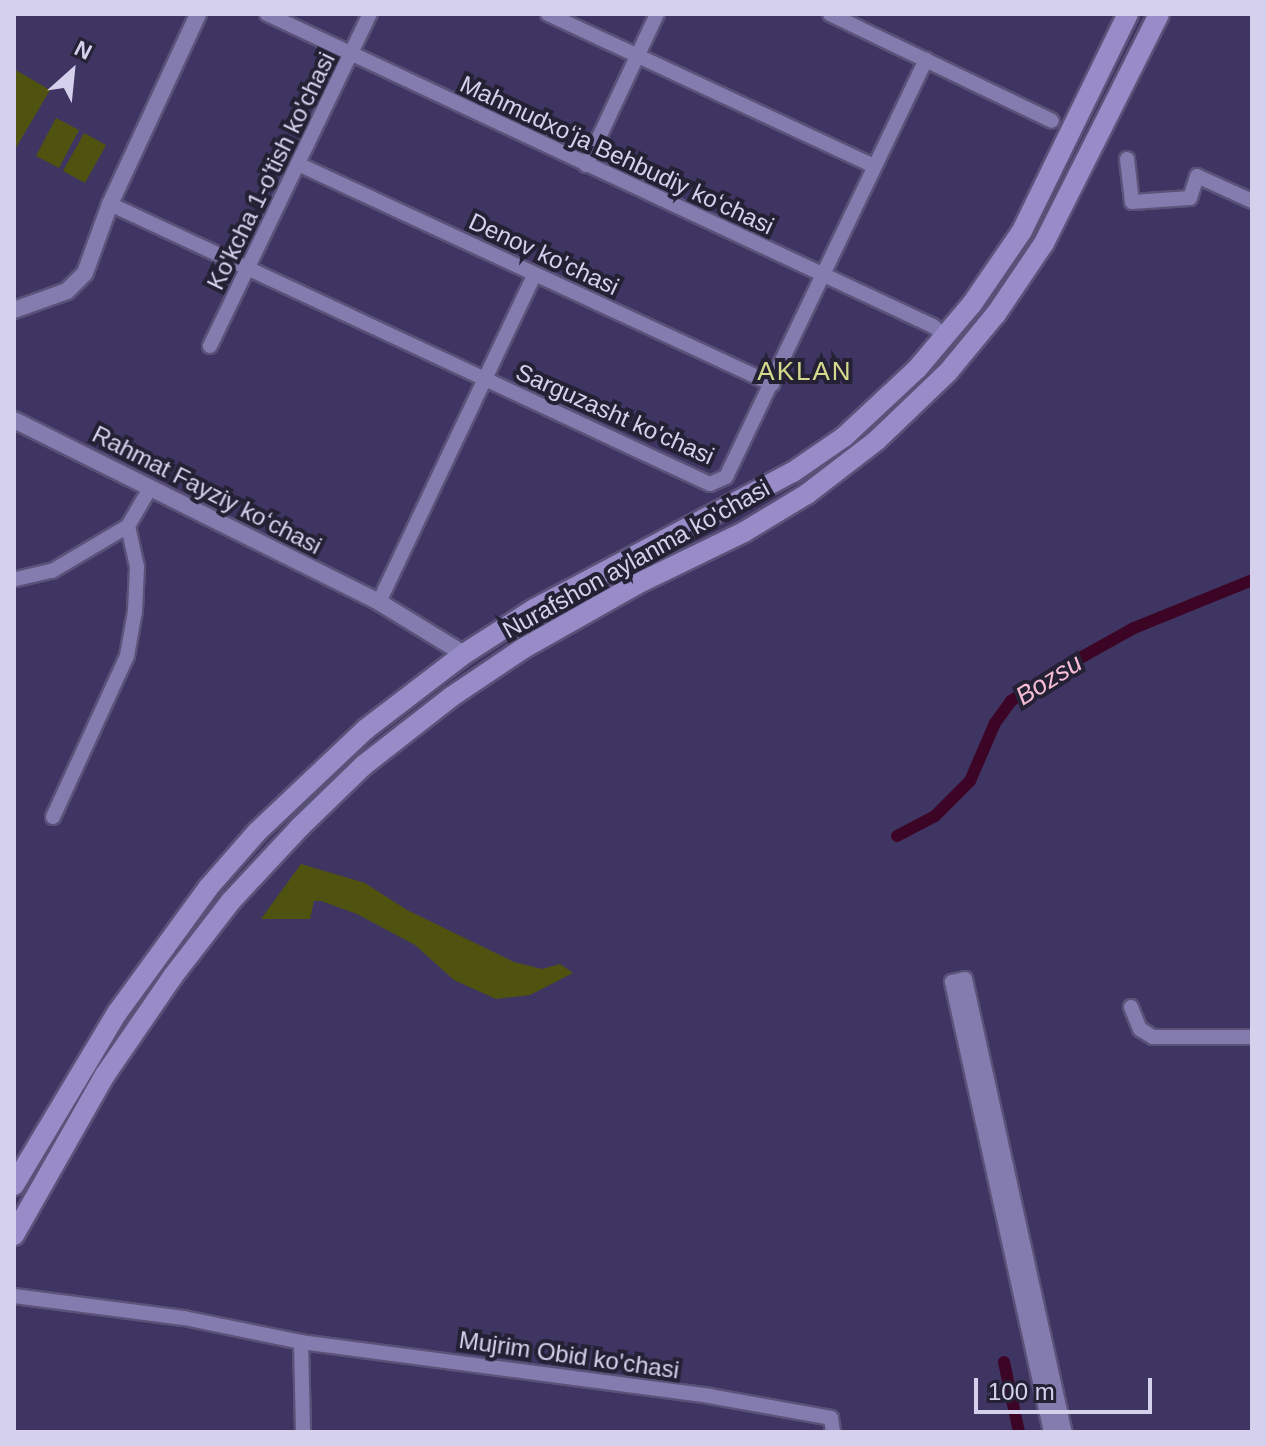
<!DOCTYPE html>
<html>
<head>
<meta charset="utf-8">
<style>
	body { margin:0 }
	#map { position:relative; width:1266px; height:1446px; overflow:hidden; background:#3f3562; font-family:Helvetica,sans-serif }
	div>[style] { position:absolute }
	.green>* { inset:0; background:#50530f }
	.canal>* { height:12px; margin:-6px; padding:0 6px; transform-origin:6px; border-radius:6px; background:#3d0525 }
	.roads { filter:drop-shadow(2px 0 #5a5278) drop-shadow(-2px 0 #5a5278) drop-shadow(0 2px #5a5278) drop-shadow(0 -2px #5a5278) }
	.minor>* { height:14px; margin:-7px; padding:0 7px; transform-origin:7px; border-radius:7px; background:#847cae }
	.tertiary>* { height:16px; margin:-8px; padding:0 8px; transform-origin:8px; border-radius:8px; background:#847cae }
	.primary>* { height:20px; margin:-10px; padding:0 10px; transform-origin:10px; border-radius:10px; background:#978cc8 }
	span { translate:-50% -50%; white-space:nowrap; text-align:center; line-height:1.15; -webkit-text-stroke:8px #252135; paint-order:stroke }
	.street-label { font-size:24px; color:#d5d1ed }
	.neighbourhood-label { font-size:26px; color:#d4d98b; letter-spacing:2px }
	.water-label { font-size:26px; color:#f6bdd5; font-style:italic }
	.frame { position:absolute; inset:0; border:16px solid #d5d1ed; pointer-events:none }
	.north { position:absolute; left:32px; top:32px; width:80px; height:80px; -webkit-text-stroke:6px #252135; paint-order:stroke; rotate:27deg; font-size:22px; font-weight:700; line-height:32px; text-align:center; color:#d5d1ed }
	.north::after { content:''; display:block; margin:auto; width:28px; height:36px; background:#d5d1ed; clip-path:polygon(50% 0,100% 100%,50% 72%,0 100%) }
	.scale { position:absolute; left:974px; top:1378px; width:178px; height:36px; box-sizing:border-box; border:4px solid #d5d1ed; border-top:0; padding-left:10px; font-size:24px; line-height:28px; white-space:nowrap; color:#d5d1ed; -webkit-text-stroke:6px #252135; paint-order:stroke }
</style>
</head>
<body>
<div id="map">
	<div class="green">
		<i style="clip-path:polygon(14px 69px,50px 90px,14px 151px)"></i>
		<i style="clip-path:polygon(56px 118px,79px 130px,59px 168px,36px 156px)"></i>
		<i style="clip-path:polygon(84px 133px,106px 145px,85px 183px,63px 171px)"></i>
		<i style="clip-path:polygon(301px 864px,365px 883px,407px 910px,514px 962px,542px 969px,560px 964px,573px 973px,530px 995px,496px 999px,454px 980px,415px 945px,357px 914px,321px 901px,314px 901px,310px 919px,261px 919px)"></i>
	</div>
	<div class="canal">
		<i style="left:897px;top:836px;width:43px;rotate:-27.8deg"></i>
		<i style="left:935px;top:816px;width:49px;rotate:-45deg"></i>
		<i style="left:970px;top:781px;width:63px;rotate:-66.7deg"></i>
		<i style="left:995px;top:723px;width:27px;rotate:-54deg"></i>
		<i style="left:1011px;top:701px;width:55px;rotate:-33.1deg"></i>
		<i style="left:1057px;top:671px;width:88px;rotate:-29.2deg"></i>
		<i style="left:1134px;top:628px;width:127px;rotate:-22.1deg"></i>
		<i style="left:1004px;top:1362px;width:72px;rotate:77.9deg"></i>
	</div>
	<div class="roads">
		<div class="minor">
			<i style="left:267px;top:14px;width:735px;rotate:25.1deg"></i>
			<i style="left:933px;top:326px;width:17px;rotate:40deg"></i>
			<i style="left:548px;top:14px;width:360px;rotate:25deg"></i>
			<i style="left:830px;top:14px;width:246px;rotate:25.7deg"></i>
			<i style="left:1127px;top:159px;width:43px;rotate:83.4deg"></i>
			<i style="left:1132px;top:202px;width:58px;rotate:-3.9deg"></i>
			<i style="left:1190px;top:198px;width:23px;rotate:-72deg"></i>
			<i style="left:1197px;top:176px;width:60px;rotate:24.4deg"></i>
			<i style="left:298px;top:164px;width:523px;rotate:24.9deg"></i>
			<i style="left:586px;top:165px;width:167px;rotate:-64.8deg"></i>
			<i style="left:110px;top:204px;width:662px;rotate:25.02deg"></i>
			<i style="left:710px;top:484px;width:17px;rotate:-24deg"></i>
			<i style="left:726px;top:477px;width:463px;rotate:-64.4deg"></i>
			<i style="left:210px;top:346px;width:369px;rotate:-64.3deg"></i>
			<i style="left:16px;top:579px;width:37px;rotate:-13deg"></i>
			<i style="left:52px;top:571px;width:88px;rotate:-30.6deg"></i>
			<i style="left:379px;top:602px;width:362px;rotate:-64.6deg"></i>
			<i style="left:53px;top:817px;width:177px;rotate:-65.3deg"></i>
			<i style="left:127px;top:656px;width:46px;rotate:-79.9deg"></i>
			<i style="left:135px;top:611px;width:44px;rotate:-87.4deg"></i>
			<i style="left:137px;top:567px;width:42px;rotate:-102.4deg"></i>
			<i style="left:128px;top:526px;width:44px;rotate:-59.9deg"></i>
			<i style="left:1131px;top:1007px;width:24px;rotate:68deg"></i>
			<i style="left:1140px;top:1029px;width:15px;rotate:32deg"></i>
			<i style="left:1153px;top:1037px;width:99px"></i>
			<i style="left:14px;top:1296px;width:171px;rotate:7.4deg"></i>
			<i style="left:184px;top:1318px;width:119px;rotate:11.6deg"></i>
			<i style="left:301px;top:1342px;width:412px;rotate:7.5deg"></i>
			<i style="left:709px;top:1396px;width:124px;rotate:10.2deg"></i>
			<i style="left:831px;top:1418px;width:14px;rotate:82deg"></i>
			<i style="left:301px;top:1342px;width:90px;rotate:88.7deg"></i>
			<i style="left:1051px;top:1432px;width:461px;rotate:-102.4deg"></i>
			<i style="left:952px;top:982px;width:13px;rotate:-13deg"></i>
			<i style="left:965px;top:979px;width:464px;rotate:77.6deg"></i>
		</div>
		<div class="tertiary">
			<i style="left:14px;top:310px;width:56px;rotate:-19.7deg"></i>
			<i style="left:67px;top:291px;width:25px;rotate:-45deg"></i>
			<i style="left:85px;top:273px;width:73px;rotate:-70.1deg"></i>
			<i style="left:110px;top:204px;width:209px;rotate:-65.1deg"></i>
			<i style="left:14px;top:420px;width:408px;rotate:26.5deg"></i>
			<i style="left:379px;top:602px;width:100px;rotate:31.5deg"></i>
		</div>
		<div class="primary">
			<i style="left:14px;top:1185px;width:200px;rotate:-59.1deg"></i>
			<i style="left:117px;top:1013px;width:155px;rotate:-53.9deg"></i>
			<i style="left:208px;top:888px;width:74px;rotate:-48.8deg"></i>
			<i style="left:257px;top:832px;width:150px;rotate:-43.4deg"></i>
			<i style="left:366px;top:729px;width:123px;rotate:-37.4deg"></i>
			<i style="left:464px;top:654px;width:83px;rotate:-32.7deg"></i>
			<i style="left:534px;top:609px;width:293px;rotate:-27.9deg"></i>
			<i style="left:793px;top:472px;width:62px;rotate:-34.5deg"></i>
			<i style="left:844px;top:437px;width:100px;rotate:-43deg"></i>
			<i style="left:917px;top:369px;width:85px;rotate:-49.8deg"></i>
			<i style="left:972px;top:304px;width:88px;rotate:-55.6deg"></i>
			<i style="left:1022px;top:231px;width:242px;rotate:-64deg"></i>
			<i style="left:14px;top:1235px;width:184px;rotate:-60.4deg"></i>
			<i style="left:105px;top:1075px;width:120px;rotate:-55.5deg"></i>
			<i style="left:173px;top:976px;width:95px;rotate:-52.3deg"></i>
			<i style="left:231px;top:901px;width:103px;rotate:-47deg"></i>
			<i style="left:301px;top:826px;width:88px;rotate:-44.1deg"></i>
			<i style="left:364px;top:765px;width:110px;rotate:-38deg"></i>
			<i style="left:451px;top:697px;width:88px;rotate:-33.9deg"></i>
			<i style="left:524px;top:648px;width:130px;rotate:-29.5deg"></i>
			<i style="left:637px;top:584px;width:119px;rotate:-25.9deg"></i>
			<i style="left:744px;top:532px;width:74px;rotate:-31.1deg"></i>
			<i style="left:807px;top:494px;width:88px;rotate:-37.6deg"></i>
			<i style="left:877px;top:440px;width:98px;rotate:-43.8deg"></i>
			<i style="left:948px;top:372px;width:75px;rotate:-50.4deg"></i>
			<i style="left:996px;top:314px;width:86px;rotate:-55.9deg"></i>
			<i style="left:1044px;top:243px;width:256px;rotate:-63.3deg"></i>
		</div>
	</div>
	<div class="street-label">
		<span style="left:617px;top:155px;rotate:25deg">Mahmudxoʻja Behbudiy koʻchasi</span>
		<span style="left:271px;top:171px;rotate:-64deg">Ko'kcha 1-o'tish ko'chasi</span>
		<span style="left:544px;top:254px;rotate:25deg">Denov ko'chasi</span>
		<span style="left:615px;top:414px;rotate:24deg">Sarguzasht ko'chasi</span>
		<span style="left:207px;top:490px;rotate:27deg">Rahmat Fayziy koʻchasi</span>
		<span style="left:636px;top:559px;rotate:-29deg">Nurafshon aylanma ko'chasi</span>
		<span style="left:569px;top:1355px;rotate:8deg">Mujrim Obid ko'chasi</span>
	</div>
	<div class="neighbourhood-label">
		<span style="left:805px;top:372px">AKLAN</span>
	</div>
	<div class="water-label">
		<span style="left:1049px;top:680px;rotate:-32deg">Bozsu</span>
	</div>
	<div class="frame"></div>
	<div class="north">N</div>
	<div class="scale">100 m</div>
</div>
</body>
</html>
